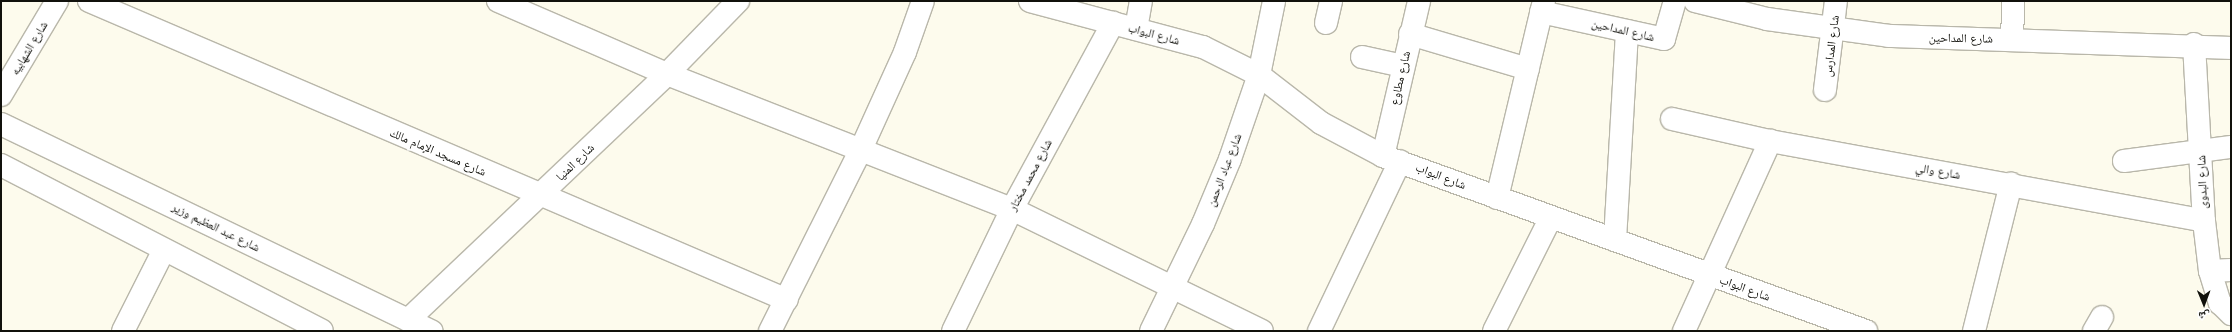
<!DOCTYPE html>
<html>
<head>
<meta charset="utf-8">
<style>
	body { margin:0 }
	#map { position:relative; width:2232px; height:332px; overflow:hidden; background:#fdfbed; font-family:"Libre Baskerville","Noto Naskh Arabic",serif }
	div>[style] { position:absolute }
	.roads { filter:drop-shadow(1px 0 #b9b7aa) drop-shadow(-1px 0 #b9b7aa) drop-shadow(0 1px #b9b7aa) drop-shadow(0 -1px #b9b7aa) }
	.street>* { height:22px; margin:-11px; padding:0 11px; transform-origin:11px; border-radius:11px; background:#fff }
	.secondary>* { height:22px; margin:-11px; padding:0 11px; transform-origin:11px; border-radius:11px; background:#fff }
	.highway>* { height:22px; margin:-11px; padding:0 11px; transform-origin:11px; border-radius:11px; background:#fff }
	span { translate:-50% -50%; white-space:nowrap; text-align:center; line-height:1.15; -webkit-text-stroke:4px #fff; paint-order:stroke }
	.street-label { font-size:12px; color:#11110c }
	.frame { position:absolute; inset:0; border:2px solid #11110c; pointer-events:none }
	.north { position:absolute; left:2184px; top:284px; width:40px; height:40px; -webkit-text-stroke:3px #fff; paint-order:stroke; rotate:179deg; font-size:11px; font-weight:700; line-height:16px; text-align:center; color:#11110c }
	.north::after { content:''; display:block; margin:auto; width:14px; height:18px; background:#11110c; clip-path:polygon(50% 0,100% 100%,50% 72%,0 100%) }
</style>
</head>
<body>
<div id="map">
	<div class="roads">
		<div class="street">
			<i style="left:89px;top:1px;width:759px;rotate:23.19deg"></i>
			<i style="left:498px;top:1px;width:184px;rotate:23.4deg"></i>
			<i style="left:667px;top:74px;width:370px;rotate:21.4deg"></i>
			<i style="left:1012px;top:209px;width:278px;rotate:26deg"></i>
			<i style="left:1030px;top:1px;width:179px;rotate:14.9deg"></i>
			<i style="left:1203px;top:47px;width:63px;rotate:26.6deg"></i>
			<i style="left:1259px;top:75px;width:78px;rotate:37.7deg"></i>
			<i style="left:1321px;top:123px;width:70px;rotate:28deg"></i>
			<i style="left:1383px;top:156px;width:514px;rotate:19.92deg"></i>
			<i style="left:1695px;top:1px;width:74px;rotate:14deg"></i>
			<i style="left:1767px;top:19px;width:123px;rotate:7.9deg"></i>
			<i style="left:1889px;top:36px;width:342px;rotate:2deg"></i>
			<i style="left:1541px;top:12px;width:126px;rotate:12.4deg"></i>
			<i style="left:1664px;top:39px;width:40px;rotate:-74deg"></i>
			<i style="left:1326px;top:23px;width:23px;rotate:-77deg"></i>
			<i style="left:1136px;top:29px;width:28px;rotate:-80deg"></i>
			<i style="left:1410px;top:34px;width:123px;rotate:16.5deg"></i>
			<i style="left:2012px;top:39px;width:38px;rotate:-88deg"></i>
			<i style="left:2194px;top:44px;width:177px;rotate:86.8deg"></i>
			<i style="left:2204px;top:221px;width:50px;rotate:83.2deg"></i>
			<i style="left:2210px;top:271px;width:34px;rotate:73deg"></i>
			<i style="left:2220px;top:303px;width:16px;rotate:45deg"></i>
			<i style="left:1362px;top:57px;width:42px;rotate:12.4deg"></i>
			<i style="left:1825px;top:90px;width:90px;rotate:-83deg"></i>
			<i style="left:1672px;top:119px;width:100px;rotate:12.7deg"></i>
			<i style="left:1770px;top:141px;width:441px;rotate:10.4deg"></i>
			<i style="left:1383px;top:156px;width:159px;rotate:-76.9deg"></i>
			<i style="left:2124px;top:161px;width:108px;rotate:-7.5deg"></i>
			<i style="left:1497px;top:198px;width:203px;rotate:-76.6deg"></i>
			<i style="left:1615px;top:240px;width:209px;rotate:-86.7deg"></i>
			<i style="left:2210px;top:271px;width:21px;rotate:-3deg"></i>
			<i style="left:408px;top:320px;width:357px;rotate:-43.5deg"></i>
			<i style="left:667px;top:74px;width:102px;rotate:-45.8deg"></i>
			<i style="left:123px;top:331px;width:91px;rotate:-63.2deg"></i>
			<i style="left:770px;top:331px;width:206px;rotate:-63.4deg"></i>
			<i style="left:862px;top:147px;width:104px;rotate:-65.6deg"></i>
			<i style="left:905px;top:52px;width:54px;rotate:-70.6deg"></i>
			<i style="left:953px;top:331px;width:136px;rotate:-64.2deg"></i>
			<i style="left:1012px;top:209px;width:212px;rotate:-61.5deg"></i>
			<i style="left:1151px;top:331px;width:119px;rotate:-64.1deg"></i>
			<i style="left:1203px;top:224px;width:70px;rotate:-67.4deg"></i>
			<i style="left:1230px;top:159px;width:89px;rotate:-71deg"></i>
			<i style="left:1259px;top:75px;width:76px;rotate:-78.5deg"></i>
			<i style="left:1319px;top:331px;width:188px;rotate:-64.5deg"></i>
			<i style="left:1494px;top:331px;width:127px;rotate:-63.4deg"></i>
			<i style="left:1684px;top:331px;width:209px;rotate:-65.6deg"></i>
			<i style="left:1974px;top:331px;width:152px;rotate:-75.9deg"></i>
			<i style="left:2094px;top:331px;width:16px;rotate:-60deg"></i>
		</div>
		<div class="secondary">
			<i style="left:1px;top:124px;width:478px;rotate:25.7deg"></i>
			<i style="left:1px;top:165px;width:361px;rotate:27.3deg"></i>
		</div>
		<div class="highway">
			<i style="left:1px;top:95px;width:109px;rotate:-59.2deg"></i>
		</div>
	</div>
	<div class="street-label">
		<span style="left:1623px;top:30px;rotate:13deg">شارع المداحين</span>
		<span style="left:1154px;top:34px;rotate:15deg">شارع البواب</span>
		<span style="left:1961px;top:38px;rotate:1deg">شارع المداحين</span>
		<span style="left:1831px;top:46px;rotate:-83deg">شارع المدارس</span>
		<span style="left:29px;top:48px;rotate:-59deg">شارع الشهابيه</span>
		<span style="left:1400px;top:78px;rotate:-77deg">شارع مطاوع</span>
		<span style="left:438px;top:152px;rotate:23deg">شارع مسجد الإمام مالك</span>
		<span style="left:575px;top:162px;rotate:-44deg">شارع المنيا</span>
		<span style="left:1224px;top:170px;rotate:-69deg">شارع عباد الرحمن</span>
		<span style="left:1938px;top:171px;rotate:10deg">شارع والي</span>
		<span style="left:1030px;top:175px;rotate:-62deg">شارع محمد مختار</span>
		<span style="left:1441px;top:176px;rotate:21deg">شارع البواب</span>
		<span style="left:2202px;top:182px;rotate:-92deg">شارع البدوى</span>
		<span style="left:216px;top:227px;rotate:26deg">شارع عبد العظيم وزير</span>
		<span style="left:1745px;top:288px;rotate:20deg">شارع البواب</span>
	</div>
	<div class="frame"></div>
	<div class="north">ش</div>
</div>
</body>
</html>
